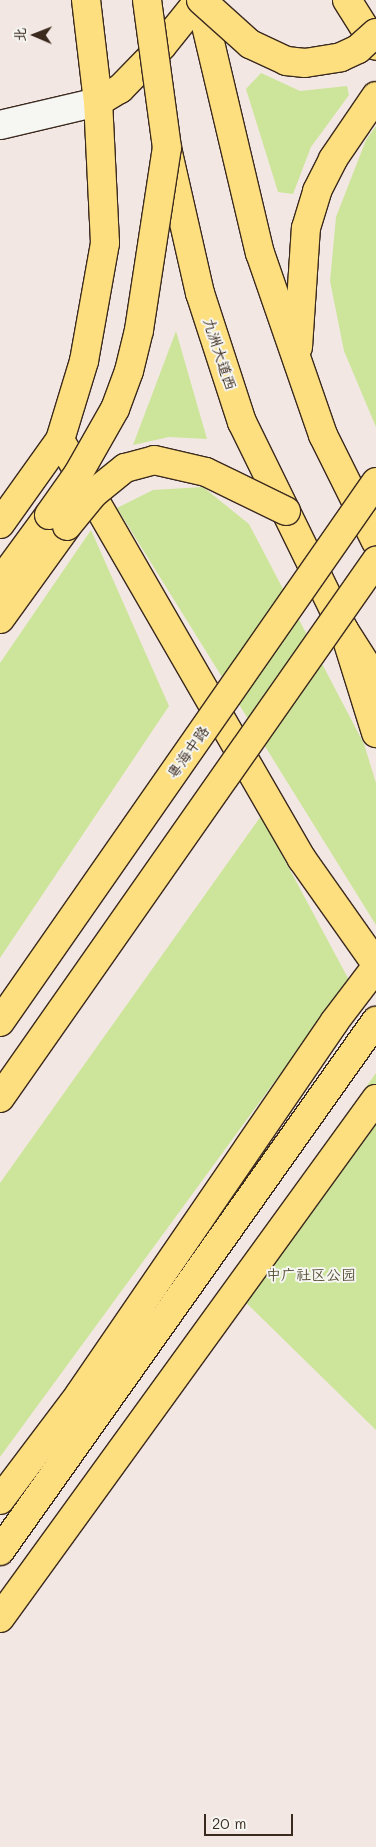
<!DOCTYPE html>
<html>
<head>
<meta charset="utf-8">
<style>
	body { margin:0 }
	#map { position:relative; width:376px; height:1847px; overflow:hidden; background:#f3e7e3; font-family:Mali,"LXGW WenKai TC",sans-serif }
	div>[style] { position:absolute }
	.green>* { inset:0; background:#cde59b }
	.roads { filter:drop-shadow(1px 0 #3b2a1e) drop-shadow(-1px 0 #3b2a1e) drop-shadow(0 1px #3b2a1e) drop-shadow(0 -1px #3b2a1e) }
	.minor>* { height:28px; margin:-14px; padding:0 14px; transform-origin:14px; border-radius:14px; background:#f6f6f2 }
	.major>* { height:28px; margin:-14px; padding:0 14px; transform-origin:14px; border-radius:14px; background:#fddf80 }
	.highway>* { height:28px; margin:-14px; padding:0 14px; transform-origin:14px; border-radius:14px; background:#fddf80 }
	.bridges { filter:drop-shadow(1px 0 #3b2a1e) drop-shadow(-1px 0 #3b2a1e) drop-shadow(0 1px #3b2a1e) drop-shadow(0 -1px #3b2a1e) }
	.major-bridge>* { height:28px; margin:-14px; padding:0 14px; transform-origin:14px; border-radius:14px; background:#fddf80 }
	.highway-bridge>* { height:28px; margin:-14px; padding:0 14px; transform-origin:14px; border-radius:14px; background:#fddf80 }
	span { translate:-50% -50%; white-space:nowrap; text-align:center; line-height:1.15; -webkit-text-stroke:4px #f6f6f2; paint-order:stroke }
	.street-label { font-size:15px; color:#3b2a1e }
	.park-label { font-size:15px; color:#584f37 }
	.north { position:absolute; left:10px; top:10px; width:50px; height:50px; -webkit-text-stroke:4px #f6f6f2; paint-order:stroke; rotate:271deg; font-size:14px; font-weight:700; line-height:20px; text-align:center; color:#3b2a1e }
	.north::after { content:''; display:block; margin:auto; width:18px; height:22px; background:#3b2a1e; clip-path:polygon(50% 0,100% 100%,50% 72%,0 100%) }
	.scale { position:absolute; left:204px; top:1814px; width:89px; height:22px; box-sizing:border-box; border:2px solid #3b2a1e; border-top:0; padding-left:6px; font-size:15px; line-height:18px; white-space:nowrap; color:#3b2a1e; -webkit-text-stroke:4px #f6f6f2; paint-order:stroke }
</style>
</head>
<body>
<div id="map">
	<div class="green">
		<i style="clip-path:polygon(261px 73px,300px 91px,347px 86px,349px 95px,311px 147px,293px 194px,278px 192px,246px 89px)"></i>
		<i style="clip-path:polygon(376px 126px,376px 427px,344px 351px,330px 281px,336px 217px,366px 140px)"></i>
		<i style="clip-path:polygon(176px 331px,207px 439px,169px 437px,133px 445px)"></i>
		<i style="clip-path:polygon(203px 487px,249px 524px,364px 744px,376px 783px,376px 925px,117px 508px,153px 490px)"></i>
		<i style="clip-path:polygon(91px 530px,169px 706px,0 958px,0 663px)"></i>
		<i style="clip-path:polygon(261px 816px,349px 980px,0 1457px,0 1183px)"></i>
		<i style="clip-path:polygon(376px 1073px,376px 1430px,226px 1283px)"></i>
	</div>
	<div class="roads">
		<div class="minor">
			<i style="left:0;top:125px;width:101px;rotate:-13.2deg"></i>
		</div>
		<div class="major">
			<i style="left:200px;top:0;width:260px;rotate:76.7deg"></i>
			<i style="left:260px;top:253px;width:193px;rotate:70.9deg"></i>
			<i style="left:323px;top:435px;width:119px;rotate:63.6deg"></i>
			<i style="left:347px;top:0;width:54px;rotate:57.8deg"></i>
			<i style="left:98px;top:102px;width:26px;rotate:-31deg"></i>
			<i style="left:120px;top:89px;width:60px;rotate:-45.7deg"></i>
			<i style="left:162px;top:46px;width:59px;rotate:-51.2deg"></i>
			<i style="left:167px;top:148px;width:149px;rotate:77.2deg"></i>
			<i style="left:200px;top:293px;width:136px;rotate:72deg"></i>
			<i style="left:242px;top:422px;width:232px;rotate:63.9deg"></i>
			<i style="left:344px;top:630px;width:59px;rotate:57.4deg"></i>
			<i style="left:298px;top:347px;width:119px;rotate:-86.2deg"></i>
			<i style="left:306px;top:228px;width:39px;rotate:-73deg"></i>
			<i style="left:317px;top:191px;width:36px;rotate:-63deg"></i>
			<i style="left:333px;top:159px;width:76px;rotate:-55.7deg"></i>
			<i style="left:60px;top:440px;width:484px;rotate:60deg"></i>
			<i style="left:302px;top:859px;width:128px;rotate:54.8deg"></i>
			<i style="left:0;top:524px;width:103px;rotate:-54.5deg"></i>
			<i style="left:60px;top:440px;width:83px;rotate:-73.1deg"></i>
			<i style="left:84px;top:361px;width:120px;rotate:-79.9deg"></i>
			<i style="left:105px;top:243px;width:141px;rotate:-92.8deg"></i>
			<i style="left:98px;top:102px;width:103px;rotate:-96.7deg"></i>
			<i style="left:0;top:1618px;width:641px;rotate:-54.08deg"></i>
		</div>
		<div class="highway">
			<i style="left:0;top:582px;width:83px;rotate:-53.8deg"></i>
			<i style="left:0;top:619px;width:115px;rotate:-54.2deg"></i>
			<i style="left:344px;top:630px;width:108px;rotate:72.7deg"></i>
			<i style="left:0;top:1500px;width:131px;rotate:-53deg"></i>
			<i style="left:79px;top:1395px;width:453px;rotate:-55.6deg"></i>
			<i style="left:335px;top:1021px;width:68px;rotate:-52.8deg"></i>
			<i style="left:0;top:1551px;width:650px;rotate:-54.65deg"></i>
		</div>
	</div>
	<div class="bridges">
		<div class="major-bridge">
			<i style="left:147px;top:0;width:149px;rotate:82.3deg"></i>
		</div>
		<div class="highway-bridge">
			<i style="left:201px;top:0;width:66px;rotate:41.9deg"></i>
			<i style="left:250px;top:44px;width:40px;rotate:25deg"></i>
			<i style="left:286px;top:61px;width:19px;rotate:6deg"></i>
			<i style="left:305px;top:63px;width:36px;rotate:-9deg"></i>
			<i style="left:341px;top:57px;width:19px;rotate:-25deg"></i>
			<i style="left:358px;top:49px;width:24px;rotate:-42deg"></i>
			<i style="left:49px;top:515px;width:50px;rotate:-54.7deg"></i>
			<i style="left:78px;top:474px;width:75px;rotate:-60.4deg"></i>
			<i style="left:115px;top:409px;width:40px;rotate:-69.8deg"></i>
			<i style="left:129px;top:371px;width:42px;rotate:-76.3deg"></i>
			<i style="left:139px;top:330px;width:184px;rotate:-81.3deg"></i>
			<i style="left:67px;top:526px;width:43px;rotate:-50.7deg"></i>
			<i style="left:94px;top:493px;width:40px;rotate:-39deg"></i>
			<i style="left:125px;top:468px;width:30px;rotate:-15deg"></i>
			<i style="left:154px;top:460px;width:53px;rotate:13deg"></i>
			<i style="left:206px;top:472px;width:89px;rotate:26deg"></i>
			<i style="left:0;top:1022px;width:658px;rotate:-55.15deg"></i>
			<i style="left:0;top:1098px;width:656px;rotate:-55deg"></i>
		</div>
	</div>
	<div class="street-label">
		<span style="left:220px;top:354px;rotate:72deg">九洲大道西</span>
		<span style="left:188px;top:752px;rotate:-55deg">粤海中路</span>
	</div>
	<div class="park-label">
		<span style="left:311px;top:1275px">中广社区公园</span>
	</div>
	<div class="north">北</div>
	<div class="scale">20 m</div>
</div>
</body>
</html>
